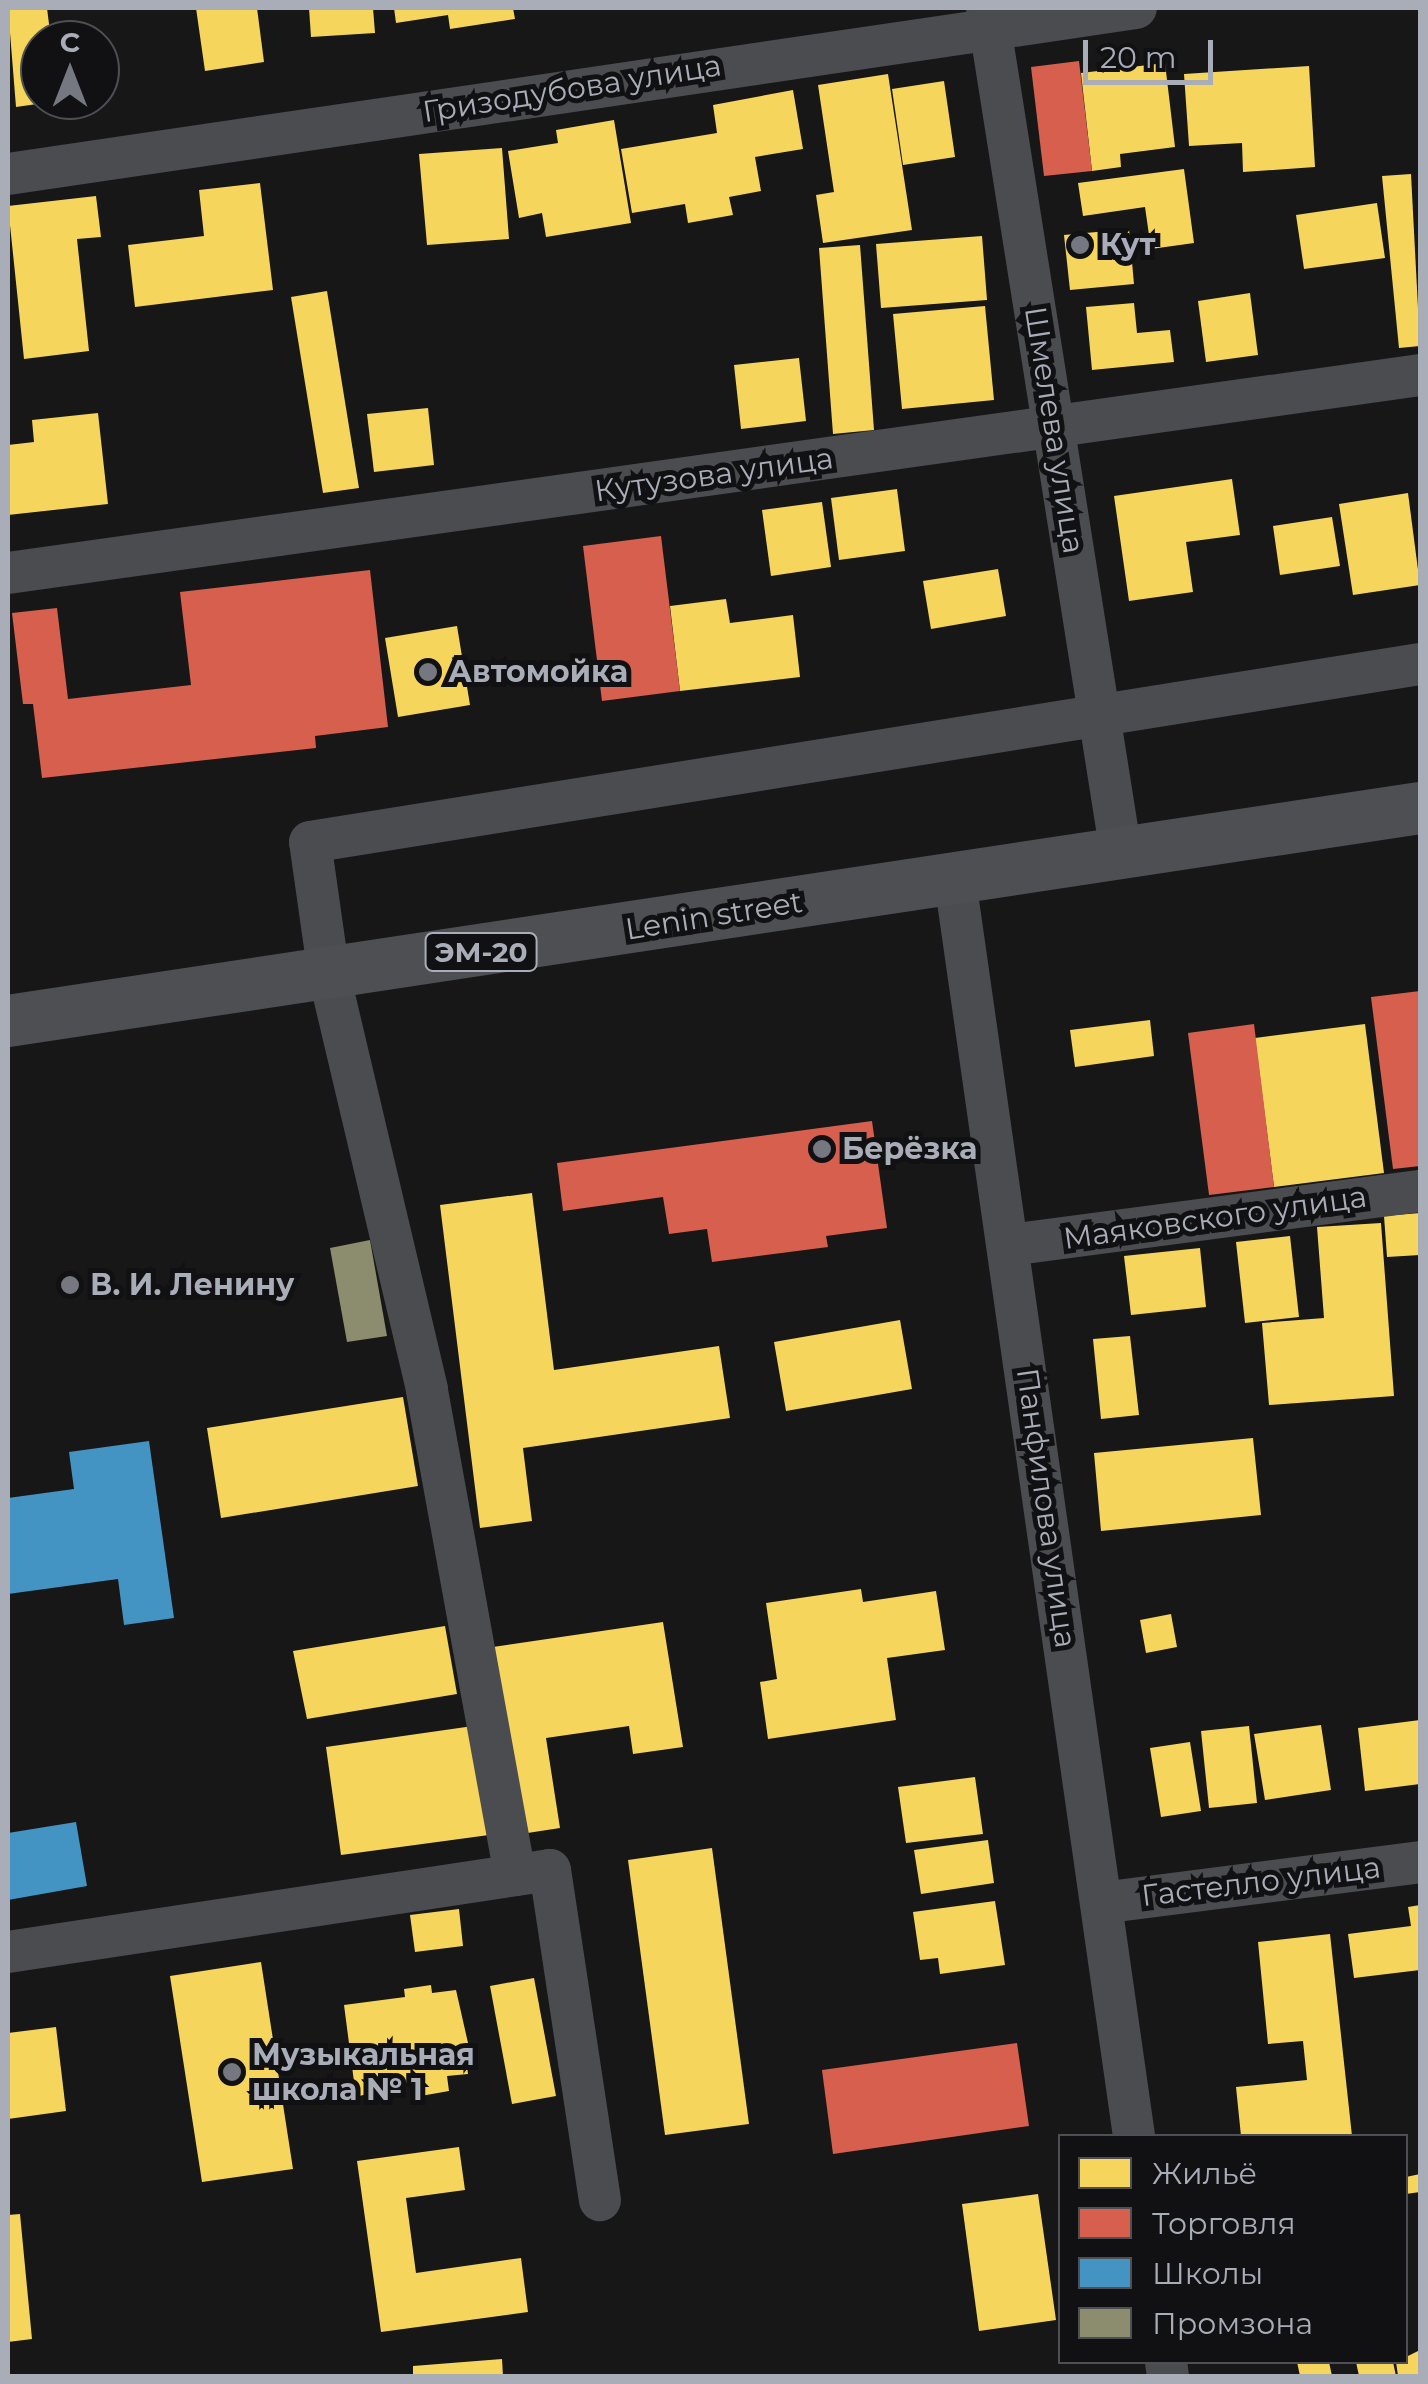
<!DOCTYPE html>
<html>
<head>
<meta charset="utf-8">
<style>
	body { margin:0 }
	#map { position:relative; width:1428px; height:2384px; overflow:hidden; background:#171717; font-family:Montserrat,sans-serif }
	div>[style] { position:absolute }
	.homes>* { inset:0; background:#f6d55c }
	.shops>* { inset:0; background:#d6604d }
	.schools>* { inset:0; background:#4393c3 }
	.industry>* { inset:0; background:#8c8c6e }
	.minor>* { height:42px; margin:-21px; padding:0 21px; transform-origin:21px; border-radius:21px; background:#4b4c50 }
	.major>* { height:52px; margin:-26px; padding:0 26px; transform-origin:26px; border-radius:26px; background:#4d4f52 }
	.dots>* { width:28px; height:28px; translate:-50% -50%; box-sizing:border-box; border:5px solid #111113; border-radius:50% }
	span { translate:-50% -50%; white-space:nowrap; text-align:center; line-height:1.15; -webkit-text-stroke:10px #111113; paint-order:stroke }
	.shield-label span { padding:2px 8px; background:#111113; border:2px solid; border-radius:8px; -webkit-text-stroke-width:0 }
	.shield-label { font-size:28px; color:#a8adb8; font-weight:700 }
	.street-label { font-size:30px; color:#a8adb8 }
	.poi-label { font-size:30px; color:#a8adb8; font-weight:700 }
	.left { translate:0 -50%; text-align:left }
	.frame { position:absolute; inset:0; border:10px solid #a8adb8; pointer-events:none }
	.legend { position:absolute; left:1058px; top:2134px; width:350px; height:230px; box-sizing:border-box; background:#111113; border:2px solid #4d4f55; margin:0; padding:12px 18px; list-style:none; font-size:30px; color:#a8adb8 }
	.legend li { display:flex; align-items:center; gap:20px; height:50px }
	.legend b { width:50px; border:2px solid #4d4f55 }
	.north { position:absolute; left:20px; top:20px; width:100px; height:100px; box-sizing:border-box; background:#111113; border:2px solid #4d4f55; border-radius:50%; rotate:0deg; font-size:28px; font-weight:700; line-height:40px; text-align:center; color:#a8adb8 }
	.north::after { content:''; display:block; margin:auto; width:35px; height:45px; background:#757880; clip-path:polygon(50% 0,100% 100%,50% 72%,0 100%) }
	.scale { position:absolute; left:1083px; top:40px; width:130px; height:45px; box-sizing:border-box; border:5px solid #a8adb8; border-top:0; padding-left:12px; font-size:30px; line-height:35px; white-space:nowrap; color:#a8adb8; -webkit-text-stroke:8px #111113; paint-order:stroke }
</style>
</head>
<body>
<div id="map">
	<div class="homes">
		<i style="clip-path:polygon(8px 8px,47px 8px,51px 40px,40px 40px,40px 100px,51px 102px,16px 107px)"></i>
		<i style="clip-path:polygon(196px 8px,257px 8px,264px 62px,205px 71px)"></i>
		<i style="clip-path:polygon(309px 8px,373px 8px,375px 33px,311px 37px)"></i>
		<i style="clip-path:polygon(394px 8px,513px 8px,515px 19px,450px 29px,448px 15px,396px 23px)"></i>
		<i style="clip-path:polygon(1165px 63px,1175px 147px,1120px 154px,1121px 167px,1092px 171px,1081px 73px)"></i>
		<i style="clip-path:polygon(1309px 66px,1315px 167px,1243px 172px,1242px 143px,1189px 146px,1184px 74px)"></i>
		<i style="clip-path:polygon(888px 74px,912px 230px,823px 243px,816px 195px,834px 192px,818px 85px)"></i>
		<i style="clip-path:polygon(944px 81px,955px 157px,903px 165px,892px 89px)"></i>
		<i style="clip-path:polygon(793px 90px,803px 149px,755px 157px,761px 191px,729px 197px,733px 215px,688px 223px,685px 204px,632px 213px,621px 149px,717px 133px,713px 105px)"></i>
		<i style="clip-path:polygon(614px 120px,631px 223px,546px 237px,542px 213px,519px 218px,508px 151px,558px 143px,556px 130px)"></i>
		<i style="clip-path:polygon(502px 148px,509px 239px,427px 245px,419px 154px)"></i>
		<i style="clip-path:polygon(1184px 169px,1194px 243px,1151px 249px,1145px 207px,1083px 216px,1078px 183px)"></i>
		<i style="clip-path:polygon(1411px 174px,1420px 346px,1399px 348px,1382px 176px)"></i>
		<i style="clip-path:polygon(260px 183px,273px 290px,135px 307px,128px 245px,204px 236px,199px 190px)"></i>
		<i style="clip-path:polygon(96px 196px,101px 237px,77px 239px,89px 351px,24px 359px,8px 206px)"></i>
		<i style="clip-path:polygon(1377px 203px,1385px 258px,1304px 269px,1296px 215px)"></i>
		<i style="clip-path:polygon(1129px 229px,1134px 284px,1070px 290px,1064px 235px)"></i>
		<i style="clip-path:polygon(982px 236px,987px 300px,881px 308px,876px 244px)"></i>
		<i style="clip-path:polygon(860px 245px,874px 430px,833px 434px,819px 248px)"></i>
		<i style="clip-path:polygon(327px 291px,359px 488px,323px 493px,291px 297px)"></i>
		<i style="clip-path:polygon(1250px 293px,1258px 355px,1206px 362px,1198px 301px)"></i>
		<i style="clip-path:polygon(1134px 303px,1137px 333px,1170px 330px,1174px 362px,1092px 370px,1086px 307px)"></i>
		<i style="clip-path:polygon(985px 306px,994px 400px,902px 409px,893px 314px)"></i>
		<i style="clip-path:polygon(799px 358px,806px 421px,741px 429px,734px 365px)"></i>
		<i style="clip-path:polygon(428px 408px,434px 465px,374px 472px,367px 414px)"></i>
		<i style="clip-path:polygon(98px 413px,108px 504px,8px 515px,8px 445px,34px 442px,32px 420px)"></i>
		<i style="clip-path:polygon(1232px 479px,1240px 535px,1186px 542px,1193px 592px,1129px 601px,1114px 496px)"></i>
		<i style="clip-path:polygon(897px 489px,905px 551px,839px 560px,831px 498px)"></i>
		<i style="clip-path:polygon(1408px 493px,1420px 585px,1353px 595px,1339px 504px)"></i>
		<i style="clip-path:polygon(822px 502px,831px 567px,771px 576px,762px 510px)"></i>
		<i style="clip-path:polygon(1332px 517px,1340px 566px,1280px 575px,1273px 526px)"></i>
		<i style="clip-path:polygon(998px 569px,1006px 616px,931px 629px,923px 581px)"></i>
		<i style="clip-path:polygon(726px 599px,730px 623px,793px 615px,800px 677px,680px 691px,670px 606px)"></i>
		<i style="clip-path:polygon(457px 626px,470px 705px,398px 717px,385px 638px)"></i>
		<i style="clip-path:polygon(1150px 1020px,1154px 1056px,1075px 1067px,1070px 1030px)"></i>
		<i style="clip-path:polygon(1365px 1024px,1384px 1173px,1274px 1187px,1255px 1038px)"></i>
		<i style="clip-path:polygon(532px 1193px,554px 1370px,719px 1346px,730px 1418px,523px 1448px,532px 1521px,480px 1528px,440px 1205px)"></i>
		<i style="clip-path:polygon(1420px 1213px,1420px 1255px,1387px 1257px,1384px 1216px)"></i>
		<i style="clip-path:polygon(1381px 1223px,1394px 1396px,1269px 1405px,1262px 1323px,1324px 1318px,1317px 1227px)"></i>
		<i style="clip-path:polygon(1290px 1236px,1299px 1317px,1245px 1323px,1236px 1242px)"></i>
		<i style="clip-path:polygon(1200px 1248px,1206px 1307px,1131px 1315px,1124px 1256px)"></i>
		<i style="clip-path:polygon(900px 1320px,912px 1389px,786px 1411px,774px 1342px)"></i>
		<i style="clip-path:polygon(1130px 1336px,1139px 1415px,1101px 1419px,1093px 1339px)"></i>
		<i style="clip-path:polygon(403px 1397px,418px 1486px,221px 1518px,207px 1428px)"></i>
		<i style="clip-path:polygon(1253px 1438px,1261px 1515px,1101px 1531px,1094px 1453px)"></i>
		<i style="clip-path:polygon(861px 1589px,863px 1602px,936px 1591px,945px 1650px,887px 1658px,896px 1720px,768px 1739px,760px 1682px,777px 1679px,766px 1603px)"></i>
		<i style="clip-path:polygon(1171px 1614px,1177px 1647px,1146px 1653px,1140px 1620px)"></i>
		<i style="clip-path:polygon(663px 1622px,683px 1747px,633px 1754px,629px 1726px,546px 1738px,560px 1828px,521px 1834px,493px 1647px)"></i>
		<i style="clip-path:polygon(445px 1626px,457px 1694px,307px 1719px,293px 1651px)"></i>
		<i style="clip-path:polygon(1420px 1720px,1420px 1784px,1365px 1791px,1358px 1728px)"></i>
		<i style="clip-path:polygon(1321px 1725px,1331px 1790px,1265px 1800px,1254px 1734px)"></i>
		<i style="clip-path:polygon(473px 1726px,489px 1835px,341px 1855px,326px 1747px)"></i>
		<i style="clip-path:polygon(1249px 1726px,1257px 1803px,1209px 1808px,1201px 1731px)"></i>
		<i style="clip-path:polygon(1190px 1742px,1201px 1811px,1161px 1817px,1150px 1748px)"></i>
		<i style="clip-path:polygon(975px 1777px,983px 1834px,906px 1843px,898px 1787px)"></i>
		<i style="clip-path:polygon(988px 1840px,994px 1883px,921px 1894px,914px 1850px)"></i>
		<i style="clip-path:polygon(712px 1848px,749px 2124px,665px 2135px,628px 1860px)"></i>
		<i style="clip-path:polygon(995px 1901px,1005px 1965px,940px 1974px,938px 1958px,920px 1960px,913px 1912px)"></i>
		<i style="clip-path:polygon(1420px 1905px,1420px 1970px,1354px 1978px,1348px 1934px,1411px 1926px,1408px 1907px)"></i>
		<i style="clip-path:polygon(459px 1909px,463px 1946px,415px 1952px,410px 1915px)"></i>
		<i style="clip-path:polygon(1330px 1934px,1352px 2136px,1241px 2136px,1236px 2087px,1307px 2080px,1303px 2041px,1268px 2044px,1258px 1942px)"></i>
		<i style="clip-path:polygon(261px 1962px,293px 2169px,202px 2182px,170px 1976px)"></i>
		<i style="clip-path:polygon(534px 1978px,556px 2096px,512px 2104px,490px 1986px)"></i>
		<i style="clip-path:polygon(431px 1985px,432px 1993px,456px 1990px,473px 2065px,467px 2066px,468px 2074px,447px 2076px,449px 2091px,415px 2097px,413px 2081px,356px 2097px,344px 2005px,405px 1997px,404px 1989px)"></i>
		<i style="clip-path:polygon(56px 2027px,66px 2111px,8px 2119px,8px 2033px)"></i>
		<i style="clip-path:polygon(459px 2147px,465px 2190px,406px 2198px,416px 2273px,521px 2258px,528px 2312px,381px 2332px,357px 2161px)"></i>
		<i style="clip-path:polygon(1420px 2174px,1420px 2192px,1406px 2194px,1406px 2177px)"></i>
		<i style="clip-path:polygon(1038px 2194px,1056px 2320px,979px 2331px,962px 2204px)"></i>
		<i style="clip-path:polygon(20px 2214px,32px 2339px,8px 2342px,8px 2215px)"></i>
		<i style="clip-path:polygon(1420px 2350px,1420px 2376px,1398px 2376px,1396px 2362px)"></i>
		<i style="clip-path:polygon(502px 2359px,503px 2376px,413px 2376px,413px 2366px)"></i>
		<i style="clip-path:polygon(1297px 2362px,1329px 2362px,1332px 2376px,1300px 2376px)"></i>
		<i style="clip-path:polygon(1356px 2362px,1393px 2362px,1396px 2376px,1359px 2376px)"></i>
	</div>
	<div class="shops">
		<i style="clip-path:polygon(1079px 61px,1092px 171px,1044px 176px,1031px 67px)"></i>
		<i style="clip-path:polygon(661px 536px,680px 691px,602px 701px,583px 546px)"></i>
		<i style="clip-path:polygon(370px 570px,388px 727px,315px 736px,316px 748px,42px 778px,33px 704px,23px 704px,12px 613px,57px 608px,68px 699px,191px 685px,180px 592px)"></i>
		<i style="clip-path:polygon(1420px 991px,1420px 1166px,1393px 1169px,1371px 997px)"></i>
		<i style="clip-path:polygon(1254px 1024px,1274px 1187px,1209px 1195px,1188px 1033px)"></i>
		<i style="clip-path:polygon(872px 1121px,887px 1228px,826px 1236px,828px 1247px,712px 1262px,707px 1229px,669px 1234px,663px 1197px,563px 1211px,557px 1163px)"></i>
		<i style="clip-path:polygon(1017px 2043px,1029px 2126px,833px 2154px,822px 2070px)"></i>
	</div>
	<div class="schools">
		<i style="clip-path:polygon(149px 1441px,174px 1618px,124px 1625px,118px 1579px,8px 1594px,8px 1498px,74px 1489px,69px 1452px)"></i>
		<i style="clip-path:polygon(76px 1822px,87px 1886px,8px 1900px,8px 1833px)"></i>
	</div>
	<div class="industry">
		<i style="clip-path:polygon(370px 1240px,387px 1336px,347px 1342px,330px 1248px)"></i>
	</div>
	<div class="minor">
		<i style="left:987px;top:8px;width:856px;rotate:80.99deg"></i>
		<i style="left:8px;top:174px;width:1140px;rotate:-8.37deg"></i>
		<i style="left:8px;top:573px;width:1426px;rotate:-7.98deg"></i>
		<i style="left:955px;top:880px;width:1269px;rotate:81.89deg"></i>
		<i style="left:1009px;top:1245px;width:415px;rotate:-7.5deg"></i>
		<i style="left:515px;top:1875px;width:494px;rotate:-100.3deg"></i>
		<i style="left:427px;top:1389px;width:425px;rotate:-103.3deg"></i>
		<i style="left:329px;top:975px;width:134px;rotate:-98.1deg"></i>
		<i style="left:310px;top:842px;width:1124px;rotate:-9.11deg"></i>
		<i style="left:1101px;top:1903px;width:322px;rotate:-7.3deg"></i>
		<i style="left:8px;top:1952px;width:548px;rotate:-8.6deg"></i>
		<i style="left:550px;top:1870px;width:334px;rotate:81.4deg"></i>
		<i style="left:1166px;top:2362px;width:14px;rotate:82deg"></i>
	</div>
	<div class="major">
		<i style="left:8px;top:1021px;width:1428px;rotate:-8.58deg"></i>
	</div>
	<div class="dots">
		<i style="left:1080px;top:245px;background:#757880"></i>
		<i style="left:428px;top:672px;background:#757880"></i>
		<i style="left:822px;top:1149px;background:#757880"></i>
		<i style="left:70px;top:1285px;background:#757880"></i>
		<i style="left:232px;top:2072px;background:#757880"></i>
	</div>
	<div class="shield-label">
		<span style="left:481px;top:952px">ЭМ-20</span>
	</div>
	<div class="street-label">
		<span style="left:572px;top:89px;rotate:-9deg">Гризодубова улица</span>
		<span style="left:1054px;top:430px;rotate:81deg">Шмелева улица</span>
		<span style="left:714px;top:475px;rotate:-8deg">Кутузова улица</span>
		<span style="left:714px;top:916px;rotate:-9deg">Lenin street</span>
		<span style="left:1215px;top:1218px;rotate:-8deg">Маяковского улица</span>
		<span style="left:1046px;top:1508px;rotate:82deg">Панфилова улица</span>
		<span style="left:1261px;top:1882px;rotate:-7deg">Гастелло улица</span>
	</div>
	<div class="poi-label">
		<span class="left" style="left:1100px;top:245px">Кут</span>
		<span class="left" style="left:448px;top:672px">Автомойка</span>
		<span class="left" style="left:842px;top:1149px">Берёзка</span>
		<span class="left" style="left:90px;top:1285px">В. И. Ленину</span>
		<span class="left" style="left:252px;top:2072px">Музыкальная<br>школа № 1</span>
	</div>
	<div class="frame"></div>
	<ul class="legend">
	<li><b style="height:28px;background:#f6d55c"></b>Жильё</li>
	<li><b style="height:28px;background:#d6604d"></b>Торговля</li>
	<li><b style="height:28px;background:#4393c3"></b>Школы</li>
	<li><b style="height:28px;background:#8c8c6e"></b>Промзона</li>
	</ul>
	<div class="north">С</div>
	<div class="scale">20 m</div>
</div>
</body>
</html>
